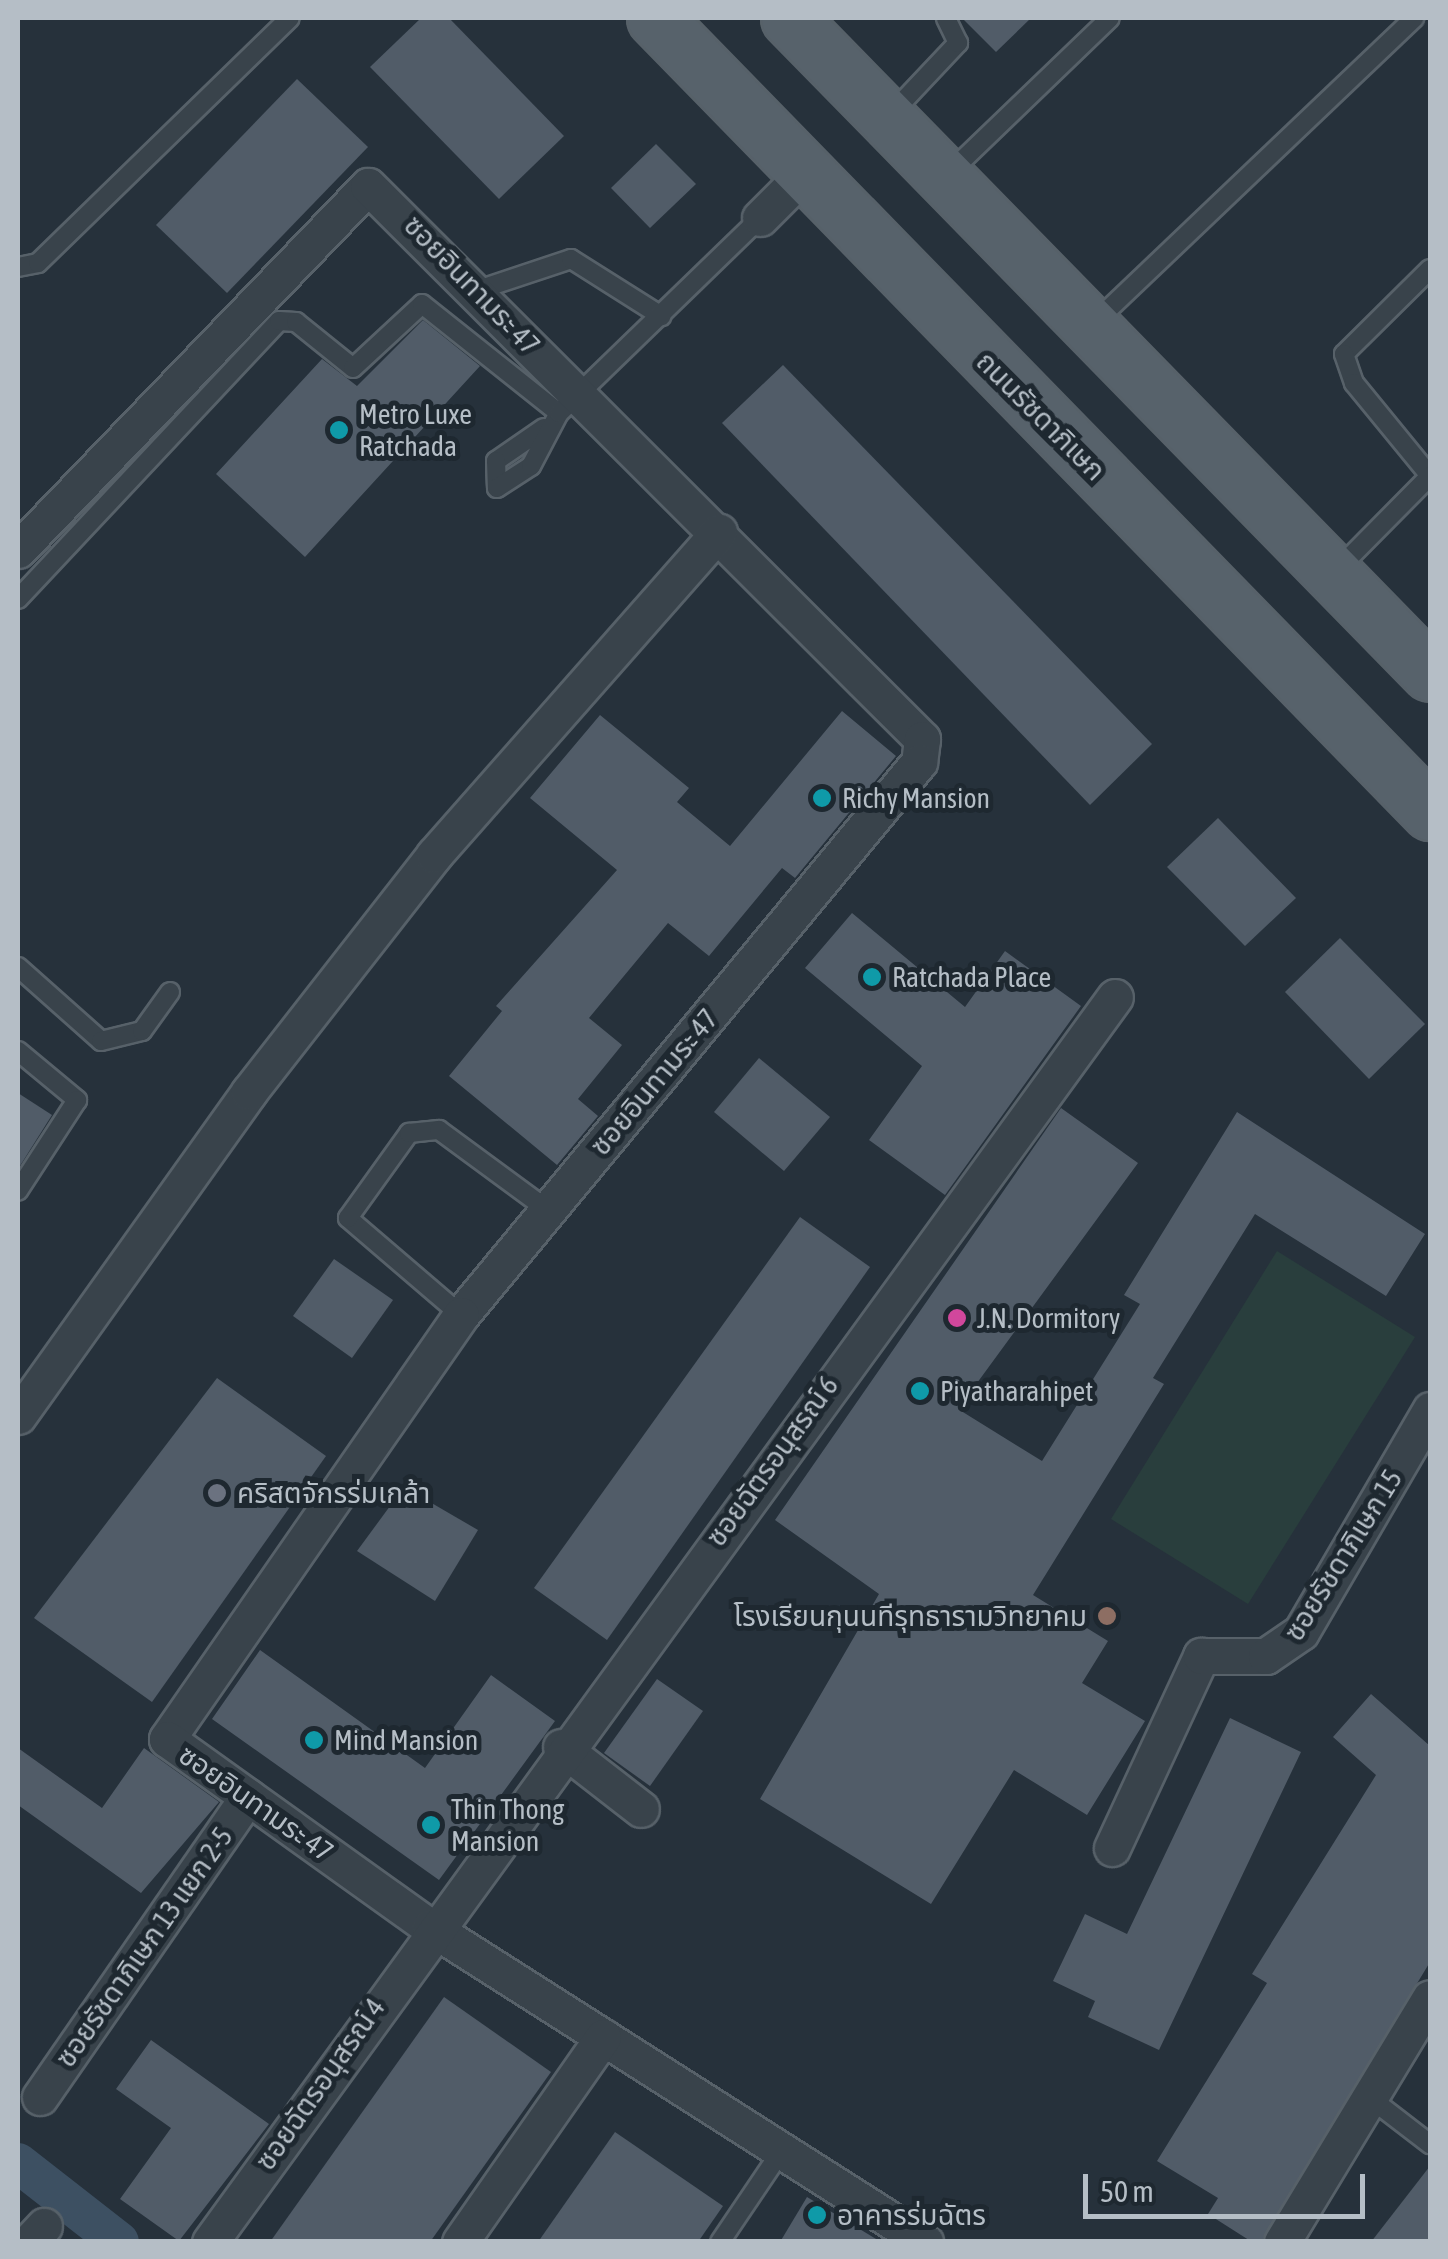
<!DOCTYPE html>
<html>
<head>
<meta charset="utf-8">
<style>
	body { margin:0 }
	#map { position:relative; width:1448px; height:2259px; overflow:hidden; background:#26313b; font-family:"Asap Condensed","Noto Sans Thai",sans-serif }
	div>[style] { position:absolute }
	.green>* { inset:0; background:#293e3d }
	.canal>* { height:40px; margin:-20px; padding:0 20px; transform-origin:20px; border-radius:20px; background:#3d5062 }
	.building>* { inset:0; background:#515c68 }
	.roads { filter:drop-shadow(2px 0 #576169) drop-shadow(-2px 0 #576169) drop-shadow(0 2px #576169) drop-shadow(0 -2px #576169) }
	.service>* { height:18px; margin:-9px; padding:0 9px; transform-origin:9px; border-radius:9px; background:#39434b }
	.minor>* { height:35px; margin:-17.5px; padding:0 17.5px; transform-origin:17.5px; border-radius:17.5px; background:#39434b }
	.primary>* { height:55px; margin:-27.5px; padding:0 27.5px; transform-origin:27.5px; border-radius:27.5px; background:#57626b }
	.dots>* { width:28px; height:28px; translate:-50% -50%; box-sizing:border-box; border:5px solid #1e2830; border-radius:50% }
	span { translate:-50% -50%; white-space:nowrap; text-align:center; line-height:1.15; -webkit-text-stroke:10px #1e2830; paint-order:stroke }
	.street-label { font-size:28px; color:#b5bec6 }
	.poi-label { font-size:28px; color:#b5bec6 }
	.left { translate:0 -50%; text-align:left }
	.right { translate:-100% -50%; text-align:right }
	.frame { position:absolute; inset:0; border:20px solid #b5bec6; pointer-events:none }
	.scale { position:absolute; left:1083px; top:2174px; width:282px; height:45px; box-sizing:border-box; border:5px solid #b5bec6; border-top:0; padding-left:12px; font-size:30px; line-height:35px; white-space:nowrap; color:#b5bec6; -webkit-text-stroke:8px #1e2830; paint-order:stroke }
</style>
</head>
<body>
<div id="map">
	<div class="green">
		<i style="clip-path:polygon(1277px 1251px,1415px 1337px,1248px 1604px,1111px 1519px)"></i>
	</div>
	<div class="canal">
		<i style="left:18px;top:2163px;width:128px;rotate:38deg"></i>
	</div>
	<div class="building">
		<i style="clip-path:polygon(421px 18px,449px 18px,564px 136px,499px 199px,370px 67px)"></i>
		<i style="clip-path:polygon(962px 18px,1031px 18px,996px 52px)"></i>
		<i style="clip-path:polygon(297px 79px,368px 147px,227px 293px,156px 225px)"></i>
		<i style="clip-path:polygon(656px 144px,696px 184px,650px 228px,611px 188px)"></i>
		<i style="clip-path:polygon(423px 320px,480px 366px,305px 557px,216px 474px,322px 359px,357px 386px)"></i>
		<i style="clip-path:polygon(783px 365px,1152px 744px,1090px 805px,722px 423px)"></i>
		<i style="clip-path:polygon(842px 711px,896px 756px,795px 878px,782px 868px,709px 956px,668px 923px,589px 1018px,622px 1045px,578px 1099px,598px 1116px,557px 1165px,449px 1076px,502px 1011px,496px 1006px,617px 870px,530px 798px,600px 715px,689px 788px,677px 802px,730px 846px)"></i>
		<i style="clip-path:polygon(1218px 818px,1296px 898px,1245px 946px,1167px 867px)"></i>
		<i style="clip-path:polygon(852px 913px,965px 1007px,1005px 951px,1081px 1006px,945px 1195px,869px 1140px,922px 1066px,805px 968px)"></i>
		<i style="clip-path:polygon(1340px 938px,1425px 1024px,1369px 1079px,1285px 992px)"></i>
		<i style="clip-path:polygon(759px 1058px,830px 1117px,784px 1171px,714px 1112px)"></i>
		<i style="clip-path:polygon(18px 1093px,52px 1115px,18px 1169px)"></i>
		<i style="clip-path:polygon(1061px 1108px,1138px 1163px,958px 1409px,1042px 1461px,1140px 1304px,1124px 1295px,1237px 1112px,1425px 1234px,1386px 1296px,1255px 1214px,1153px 1378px,1164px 1384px,1033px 1595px,1108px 1641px,1082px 1683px,1145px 1721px,1087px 1815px,1014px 1770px,931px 1904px,760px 1799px,879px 1594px,775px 1520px)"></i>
		<i style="clip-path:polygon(800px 1217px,870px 1267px,607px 1640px,534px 1588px)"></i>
		<i style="clip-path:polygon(334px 1259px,393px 1300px,352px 1358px,293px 1316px)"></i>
		<i style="clip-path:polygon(217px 1378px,326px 1456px,152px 1702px,34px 1618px)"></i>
		<i style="clip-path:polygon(404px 1487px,478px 1530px,435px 1601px,357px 1551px)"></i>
		<i style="clip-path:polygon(260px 1650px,425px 1768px,491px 1675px,555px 1721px,439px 1880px,212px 1719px)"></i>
		<i style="clip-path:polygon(657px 1679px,703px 1711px,650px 1786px,604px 1753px)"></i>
		<i style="clip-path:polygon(1371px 1694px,1430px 1746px,1430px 1962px,1261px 2242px,1252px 2242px,1208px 2214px,1218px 2198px,1157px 2161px,1267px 1983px,1252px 1974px,1376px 1775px,1333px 1737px)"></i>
		<i style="clip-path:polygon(1230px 1718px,1301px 1752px,1159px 2050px,1088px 2017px,1095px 2001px,1053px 1981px,1085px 1914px,1127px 1934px)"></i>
		<i style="clip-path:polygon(18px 1748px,102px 1808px,144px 1748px,219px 1802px,141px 1893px,18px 1805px)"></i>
		<i style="clip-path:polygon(444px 1997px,551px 2072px,430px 2242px,270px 2242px)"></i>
		<i style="clip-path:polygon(151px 2040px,269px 2124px,179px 2241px,120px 2199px,171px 2128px,116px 2089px)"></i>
		<i style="clip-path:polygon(615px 2132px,723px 2206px,698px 2242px,538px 2242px)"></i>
		<i style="clip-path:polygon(1430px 2166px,1430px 2242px,1371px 2242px)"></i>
		<i style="clip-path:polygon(807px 2197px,881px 2242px,780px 2242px)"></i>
	</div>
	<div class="roads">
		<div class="service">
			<i style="left:891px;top:114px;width:98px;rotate:-46.7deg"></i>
			<i style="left:958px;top:43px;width:28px;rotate:-116deg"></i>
			<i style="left:949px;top:173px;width:223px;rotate:-43.9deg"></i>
			<i style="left:18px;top:267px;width:20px;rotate:-11deg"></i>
			<i style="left:38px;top:263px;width:351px;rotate:-44.2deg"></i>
			<i style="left:1430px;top:269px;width:121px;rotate:135.3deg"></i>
			<i style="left:1344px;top:354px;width:31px;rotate:71deg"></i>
			<i style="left:1354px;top:383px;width:120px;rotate:50.7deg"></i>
			<i style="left:475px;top:291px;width:101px;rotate:-18.4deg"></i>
			<i style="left:571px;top:259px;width:107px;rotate:32.3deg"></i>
			<i style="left:1095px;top:322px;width:441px;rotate:-43.6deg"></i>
			<i style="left:544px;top:428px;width:58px;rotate:145.5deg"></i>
			<i style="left:496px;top:461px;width:27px;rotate:88deg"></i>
			<i style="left:497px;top:488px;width:40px;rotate:-32.9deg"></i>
			<i style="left:531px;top:466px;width:60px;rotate:-62.2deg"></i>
			<i style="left:1337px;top:570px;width:132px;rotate:-45.3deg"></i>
			<i style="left:18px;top:599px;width:381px;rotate:-46.8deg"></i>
			<i style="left:279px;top:321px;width:17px;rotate:3deg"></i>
			<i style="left:296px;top:322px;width:73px;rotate:38.9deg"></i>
			<i style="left:353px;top:368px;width:94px;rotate:-42.8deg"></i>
			<i style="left:422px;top:304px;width:175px;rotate:38.5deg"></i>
			<i style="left:559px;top:413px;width:280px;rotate:-44.1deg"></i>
			<i style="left:18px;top:967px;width:111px;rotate:41.7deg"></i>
			<i style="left:101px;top:1041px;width:42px;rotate:-13.7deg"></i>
			<i style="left:142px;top:1031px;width:48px;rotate:-54.3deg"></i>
			<i style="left:18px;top:1051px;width:77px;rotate:39.7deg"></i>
			<i style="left:77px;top:1100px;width:108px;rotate:123deg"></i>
			<i style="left:461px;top:1315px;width:149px;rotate:-139.4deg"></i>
			<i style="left:348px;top:1218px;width:105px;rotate:-54.3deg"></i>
			<i style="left:409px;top:1133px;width:30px;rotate:-6deg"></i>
			<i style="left:439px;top:1130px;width:135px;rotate:36.3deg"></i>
			<i style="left:1370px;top:2098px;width:76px;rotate:37.5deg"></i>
			<i style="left:720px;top:2242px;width:111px;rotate:-56deg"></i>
		</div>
		<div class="minor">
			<i style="left:760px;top:218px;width:64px;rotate:-45deg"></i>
			<i style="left:18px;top:550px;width:505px;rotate:-46.12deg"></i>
			<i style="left:368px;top:186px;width:783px;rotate:44.95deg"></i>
			<i style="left:922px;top:739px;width:23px;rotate:97deg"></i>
			<i style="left:919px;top:762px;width:718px;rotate:129.63deg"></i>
			<i style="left:461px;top:1315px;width:516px;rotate:124.74deg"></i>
			<i style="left:167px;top:1739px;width:323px;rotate:35.6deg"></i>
			<i style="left:430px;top:1927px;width:587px;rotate:32.47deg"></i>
			<i style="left:18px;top:1416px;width:398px;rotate:-54.5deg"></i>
			<i style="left:249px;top:1092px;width:301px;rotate:-52deg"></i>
			<i style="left:434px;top:855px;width:431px;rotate:-48.6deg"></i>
			<i style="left:561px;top:1747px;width:101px;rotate:37.8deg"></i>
			<i style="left:1112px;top:1848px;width:212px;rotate:-65.1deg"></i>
			<i style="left:1201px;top:1656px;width:65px"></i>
			<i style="left:1266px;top:1656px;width:42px;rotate:-34.4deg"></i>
			<i style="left:1301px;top:1632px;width:257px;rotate:-59.8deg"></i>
			<i style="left:40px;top:2097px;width:365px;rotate:-55.3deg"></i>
			<i style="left:29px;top:2242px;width:22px;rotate:-47deg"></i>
			<i style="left:210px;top:2242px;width:1539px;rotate:-53.99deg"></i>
			<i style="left:460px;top:2242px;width:250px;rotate:-55.1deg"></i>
			<i style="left:1282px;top:2242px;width:285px;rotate:-58.8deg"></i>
		</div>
		<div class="primary">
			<i style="left:655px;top:18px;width:1110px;rotate:45.69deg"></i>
			<i style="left:789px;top:18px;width:916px;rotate:45.62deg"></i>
		</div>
	</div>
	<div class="dots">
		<i style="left:339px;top:430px;background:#0f9aa8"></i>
		<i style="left:822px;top:798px;background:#0f9aa8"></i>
		<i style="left:872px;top:977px;background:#0f9aa8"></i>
		<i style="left:957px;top:1318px;background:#d1479c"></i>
		<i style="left:920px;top:1391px;background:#0f9aa8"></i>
		<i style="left:217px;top:1493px;background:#6b7280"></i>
		<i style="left:1107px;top:1616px;background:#8d6e63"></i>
		<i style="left:314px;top:1740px;background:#0f9aa8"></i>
		<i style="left:431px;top:1825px;background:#0f9aa8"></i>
		<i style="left:817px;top:2215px;background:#0f9aa8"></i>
	</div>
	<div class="street-label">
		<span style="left:472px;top:285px;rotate:46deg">ซอยอินทามระ 47</span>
		<span style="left:1041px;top:416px;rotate:45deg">ถนนรัชดาภิเษก</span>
		<span style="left:654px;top:1082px;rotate:-50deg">ซอยอินทามระ 47</span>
		<span style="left:772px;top:1461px;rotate:-54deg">ซอยฉัตรอนุสรณ์ 6</span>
		<span style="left:1343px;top:1555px;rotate:-58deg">ซอยรัชดาภิเษก 15</span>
		<span style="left:256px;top:1803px;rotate:35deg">ซอยอินทามระ 47</span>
		<span style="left:144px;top:1947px;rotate:-55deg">ซอยรัชดาภิเษก 13 แยก 2-5</span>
		<span style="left:320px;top:2084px;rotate:-55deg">ซอยฉัตรอนุสรณ์ 4</span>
	</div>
	<div class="poi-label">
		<span class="left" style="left:359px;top:430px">Metro Luxe<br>Ratchada</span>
		<span class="left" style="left:842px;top:798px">Richy Mansion</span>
		<span class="left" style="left:892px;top:977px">Ratchada Place</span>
		<span class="left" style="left:977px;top:1318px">J.N. Dormitory</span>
		<span class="left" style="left:940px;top:1391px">Piyatharahipet</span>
		<span class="left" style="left:237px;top:1493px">คริสตจักรร่มเกล้า</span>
		<span class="right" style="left:1087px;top:1616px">โรงเรียนกุนนทีรุทธารามวิทยาคม</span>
		<span class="left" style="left:334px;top:1740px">Mind Mansion</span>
		<span class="left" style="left:451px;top:1825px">Thin Thong<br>Mansion</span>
		<span class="left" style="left:837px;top:2215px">อาคารร่มฉัตร</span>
	</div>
	<div class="frame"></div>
	<div class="scale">50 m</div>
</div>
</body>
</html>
